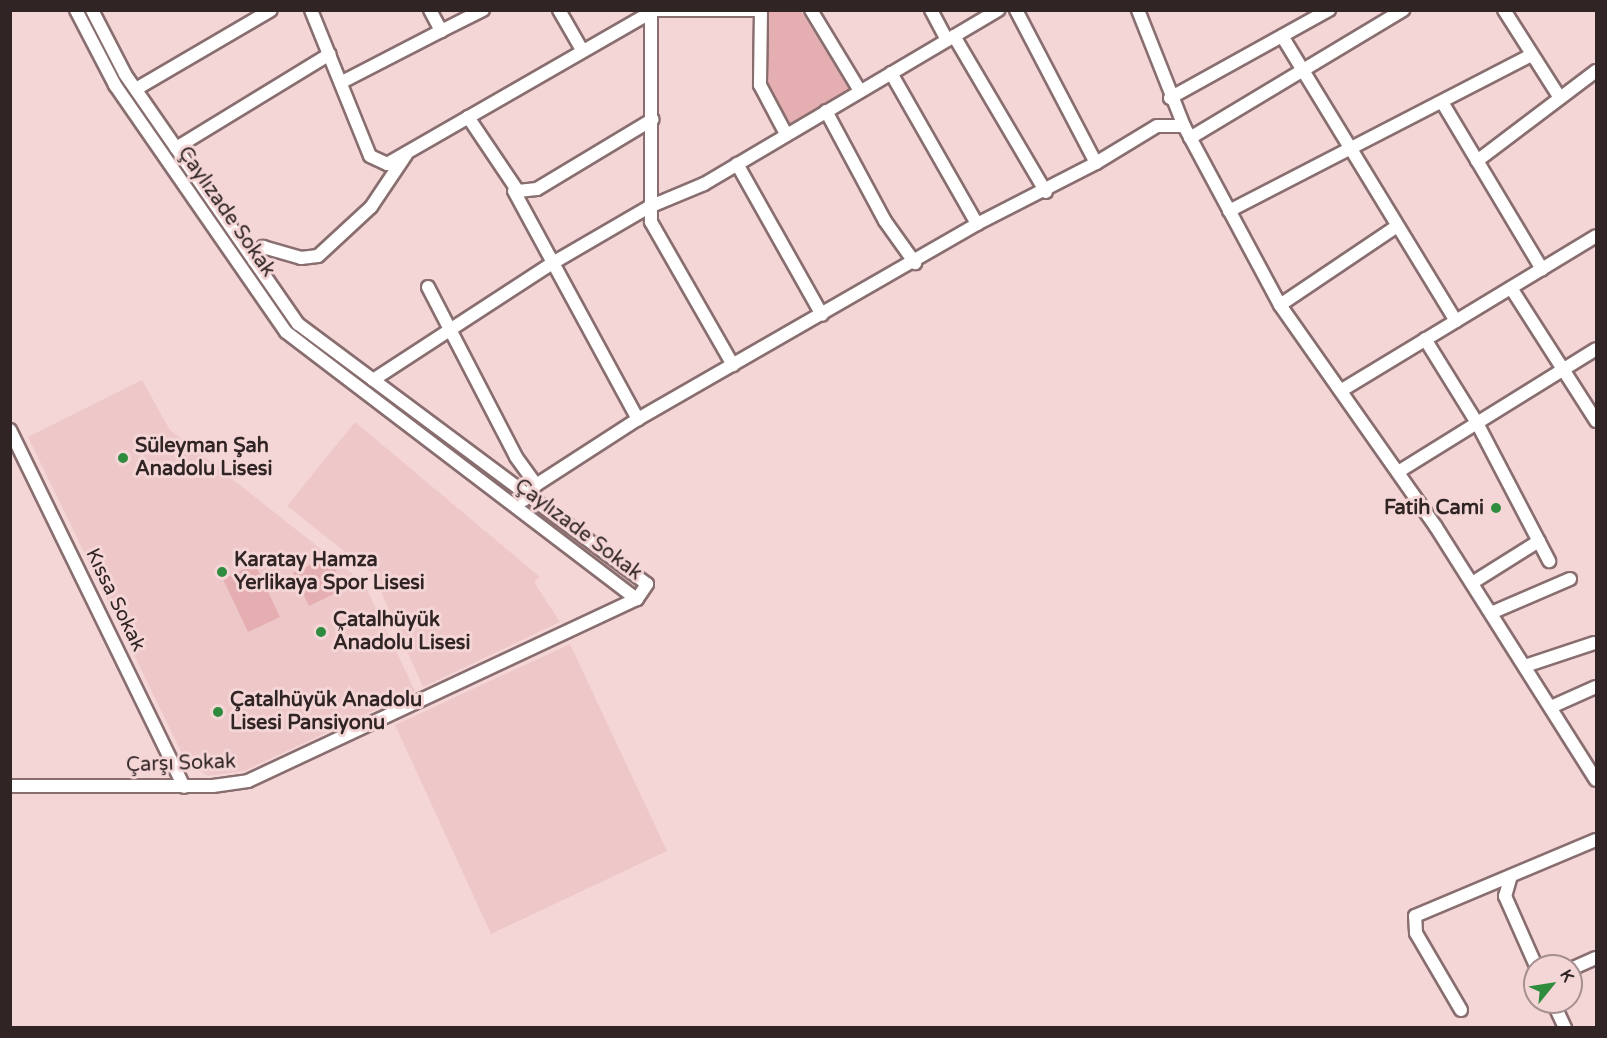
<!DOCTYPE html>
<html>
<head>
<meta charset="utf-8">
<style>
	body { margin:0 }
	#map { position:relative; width:1607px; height:1038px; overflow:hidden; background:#f5d6d7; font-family:"Varela Round",sans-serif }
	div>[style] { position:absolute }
	.built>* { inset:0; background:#eec7c9 }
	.green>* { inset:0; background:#e5aeb1 }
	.roads { filter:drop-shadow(2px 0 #896e6f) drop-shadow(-2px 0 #896e6f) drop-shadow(0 2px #896e6f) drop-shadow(0 -2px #896e6f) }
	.minor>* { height:12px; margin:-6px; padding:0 6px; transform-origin:6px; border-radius:6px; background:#fff }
	.dots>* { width:16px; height:16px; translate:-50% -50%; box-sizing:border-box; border:3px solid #f5d6d7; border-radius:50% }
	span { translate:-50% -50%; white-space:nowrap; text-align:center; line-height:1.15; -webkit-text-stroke:6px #f5d6d7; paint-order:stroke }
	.street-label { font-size:20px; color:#302425 }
	.poi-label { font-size:20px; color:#302425; font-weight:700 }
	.left { translate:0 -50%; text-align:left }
	.right { translate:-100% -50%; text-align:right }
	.frame { position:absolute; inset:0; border:12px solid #302425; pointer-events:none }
	.north { position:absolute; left:1523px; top:954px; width:60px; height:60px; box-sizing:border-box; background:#f5d6d7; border:2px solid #a68f90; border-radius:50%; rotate:60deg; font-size:16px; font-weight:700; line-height:24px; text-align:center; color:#302425 }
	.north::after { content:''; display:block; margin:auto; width:21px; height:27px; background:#2f8b3d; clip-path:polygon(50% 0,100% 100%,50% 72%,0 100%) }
</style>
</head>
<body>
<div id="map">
	<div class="built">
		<i style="clip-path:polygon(142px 380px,170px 430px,364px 583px,415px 691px,244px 771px,208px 776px,186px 762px,28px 437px)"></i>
		<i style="clip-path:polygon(355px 422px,540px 577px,534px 582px,560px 622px,423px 687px,373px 574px,287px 506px)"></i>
		<i style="clip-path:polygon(570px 644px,667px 851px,491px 934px,395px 725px)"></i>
	</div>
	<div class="green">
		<i style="clip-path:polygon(773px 11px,801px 11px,849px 89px,788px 128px,765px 84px,767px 13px)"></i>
		<i style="clip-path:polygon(329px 556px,344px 589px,309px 606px,293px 573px)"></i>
		<i style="clip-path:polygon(255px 564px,280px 617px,248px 632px,223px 579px)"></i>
	</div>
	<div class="roads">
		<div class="minor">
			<i style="left:76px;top:10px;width:85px;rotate:62.5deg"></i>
			<i style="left:115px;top:85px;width:300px;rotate:55.3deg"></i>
			<i style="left:286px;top:332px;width:441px;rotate:37.3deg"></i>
			<i style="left:637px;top:599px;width:18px;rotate:-56deg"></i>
			<i style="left:647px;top:584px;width:435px;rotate:-143.3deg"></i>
			<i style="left:298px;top:324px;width:304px;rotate:-124.7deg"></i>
			<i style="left:125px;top:74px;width:72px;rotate:-117.3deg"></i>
			<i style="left:311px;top:10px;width:157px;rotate:68deg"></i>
			<i style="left:370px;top:156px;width:19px;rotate:25deg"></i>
			<i style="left:387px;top:164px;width:305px;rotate:-29.9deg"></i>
			<i style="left:651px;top:12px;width:210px;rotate:90deg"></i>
			<i style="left:651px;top:222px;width:165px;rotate:60.2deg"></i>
			<i style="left:430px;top:10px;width:24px;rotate:62deg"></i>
			<i style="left:441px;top:31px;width:47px;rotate:-26.6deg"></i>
			<i style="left:559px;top:10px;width:46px;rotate:60.1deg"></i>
			<i style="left:651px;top:10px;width:109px"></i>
			<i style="left:761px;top:10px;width:75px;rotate:90.8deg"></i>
			<i style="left:760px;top:85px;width:55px;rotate:62deg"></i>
			<i style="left:811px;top:10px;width:95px;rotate:58.8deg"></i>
			<i style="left:931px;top:10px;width:34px;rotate:62deg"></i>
			<i style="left:1138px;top:10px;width:125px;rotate:68.4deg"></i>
			<i style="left:1184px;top:126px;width:203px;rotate:61.8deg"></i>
			<i style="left:1280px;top:305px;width:271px;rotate:54.9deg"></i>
			<i style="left:1436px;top:527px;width:299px;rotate:57.7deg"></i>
			<i style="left:1504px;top:10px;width:104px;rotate:57.5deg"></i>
			<i style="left:954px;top:36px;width:181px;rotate:59.5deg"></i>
			<i style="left:1282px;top:36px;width:334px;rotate:58.6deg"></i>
			<i style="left:891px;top:73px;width:174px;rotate:60.3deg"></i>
			<i style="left:342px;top:82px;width:111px;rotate:-27.3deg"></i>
			<i style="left:136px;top:89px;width:156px;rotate:-30.3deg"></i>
			<i style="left:1170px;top:98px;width:182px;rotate:-29deg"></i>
			<i style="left:1442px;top:102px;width:195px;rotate:59.1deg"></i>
			<i style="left:826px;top:111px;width:125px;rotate:61.8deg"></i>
			<i style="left:885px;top:221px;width:52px;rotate:54.5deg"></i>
			<i style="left:468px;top:117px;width:89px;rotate:56deg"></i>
			<i style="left:518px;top:191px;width:19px;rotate:-6deg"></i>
			<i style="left:537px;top:189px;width:135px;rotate:-31.1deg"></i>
			<i style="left:1190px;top:138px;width:249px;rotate:-31deg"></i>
			<i style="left:176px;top:148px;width:180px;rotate:-31.4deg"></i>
			<i style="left:1477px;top:161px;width:149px;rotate:-37.1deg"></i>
			<i style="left:1096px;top:163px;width:71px;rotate:-31.2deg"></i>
			<i style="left:1157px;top:126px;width:27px"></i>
			<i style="left:737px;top:164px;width:173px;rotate:60.6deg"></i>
			<i style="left:514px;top:191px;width:260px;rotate:61.5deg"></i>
			<i style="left:1229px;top:211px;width:340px;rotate:-27.3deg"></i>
			<i style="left:254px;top:261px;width:17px;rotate:-57deg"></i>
			<i style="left:263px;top:247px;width:40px;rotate:16deg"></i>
			<i style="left:301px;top:258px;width:17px;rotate:-7deg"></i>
			<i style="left:318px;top:256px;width:72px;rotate:-42.8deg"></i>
			<i style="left:371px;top:207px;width:63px;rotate:-56.1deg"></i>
			<i style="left:428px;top:287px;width:191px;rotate:62.6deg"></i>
			<i style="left:516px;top:457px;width:34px;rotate:54deg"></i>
			<i style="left:1511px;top:288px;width:158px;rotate:57.4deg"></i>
			<i style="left:1280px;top:305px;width:141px;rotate:-34deg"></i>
			<i style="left:1425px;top:339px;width:99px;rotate:58.2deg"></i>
			<i style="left:1477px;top:423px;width:156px;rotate:62.4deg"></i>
			<i style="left:373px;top:380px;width:212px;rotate:-33.1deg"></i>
			<i style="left:551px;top:264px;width:113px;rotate:-30.2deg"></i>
			<i style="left:649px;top:207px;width:60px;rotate:-22.7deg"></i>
			<i style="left:704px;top:184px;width:342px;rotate:-30.6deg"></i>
			<i style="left:1342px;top:390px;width:297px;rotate:-31.2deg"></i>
			<i style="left:10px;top:430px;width:397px;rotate:64deg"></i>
			<i style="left:1398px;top:472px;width:233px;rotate:-31.8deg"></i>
			<i style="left:524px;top:500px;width:19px;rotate:-51deg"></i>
			<i style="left:536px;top:485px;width:121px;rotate:-32.9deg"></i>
			<i style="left:638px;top:419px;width:391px;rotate:-29.9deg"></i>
			<i style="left:977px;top:224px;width:134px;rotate:-27.1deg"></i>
			<i style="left:1096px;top:163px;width:173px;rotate:-117.6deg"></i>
			<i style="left:1472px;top:583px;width:79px;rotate:-32.1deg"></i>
			<i style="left:1491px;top:613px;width:86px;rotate:-23.3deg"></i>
			<i style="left:1525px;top:666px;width:73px;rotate:-18.4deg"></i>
			<i style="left:1551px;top:707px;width:49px;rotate:-24deg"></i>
			<i style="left:10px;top:786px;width:203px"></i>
			<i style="left:213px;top:786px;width:35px;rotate:-8deg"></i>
			<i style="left:248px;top:781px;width:429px;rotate:-25.1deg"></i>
			<i style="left:1510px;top:879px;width:18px;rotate:106deg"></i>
			<i style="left:1505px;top:896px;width:77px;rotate:66.1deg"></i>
			<i style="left:1571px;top:969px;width:27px;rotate:-24deg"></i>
			<i style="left:1553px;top:1002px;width:29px;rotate:65deg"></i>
			<i style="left:1461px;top:1010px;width:89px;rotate:-120.3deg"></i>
			<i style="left:1416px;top:933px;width:17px;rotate:-93deg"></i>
			<i style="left:1415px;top:916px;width:196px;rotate:-22.8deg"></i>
		</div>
	</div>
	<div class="dots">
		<i style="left:123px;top:458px;background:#2f8b3d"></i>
		<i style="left:1496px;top:508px;background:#2f8b3d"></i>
		<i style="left:222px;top:572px;background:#2f8b3d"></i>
		<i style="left:321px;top:632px;background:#2f8b3d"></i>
		<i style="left:218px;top:712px;background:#2f8b3d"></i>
	</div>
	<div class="street-label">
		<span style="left:226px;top:212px;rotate:55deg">Çaylızade Sokak</span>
		<span style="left:578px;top:530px;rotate:37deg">Çaylızade Sokak</span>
		<span style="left:115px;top:600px;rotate:64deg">Kıssa Sokak</span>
		<span style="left:181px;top:764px;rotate:-2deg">Çarşı Sokak</span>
	</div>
	<div class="poi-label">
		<span class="left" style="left:135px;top:458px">Süleyman Şah<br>Anadolu Lisesi</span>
		<span class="right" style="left:1484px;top:508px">Fatih Cami</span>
		<span class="left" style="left:234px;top:572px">Karatay Hamza<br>Yerlikaya Spor Lisesi</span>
		<span class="left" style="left:333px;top:632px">Çatalhüyük<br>Anadolu Lisesi</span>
		<span class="left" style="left:230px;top:712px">Çatalhüyük Anadolu<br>Lisesi Pansiyonu</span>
	</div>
	<div class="frame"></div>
	<div class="north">K</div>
</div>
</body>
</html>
